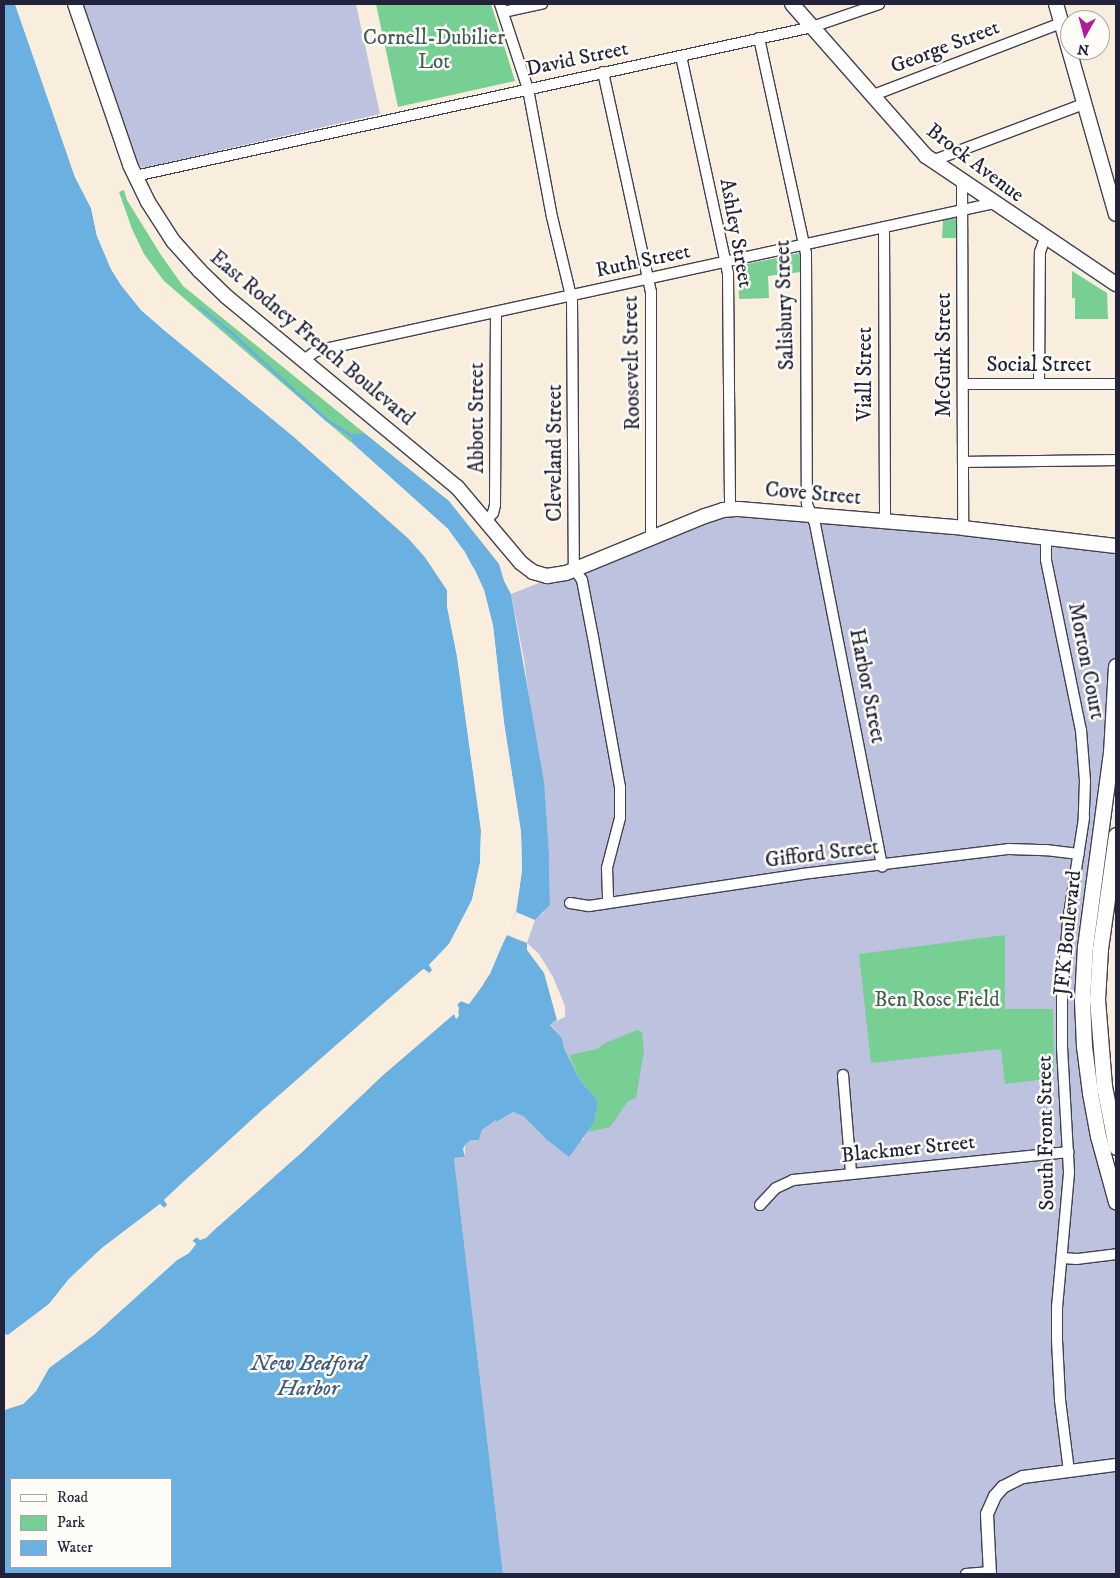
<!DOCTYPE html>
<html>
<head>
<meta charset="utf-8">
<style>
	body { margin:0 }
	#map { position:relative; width:1120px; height:1578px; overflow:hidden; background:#f9eedd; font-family:"IM FELL DW Pica",serif }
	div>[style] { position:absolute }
	.industrial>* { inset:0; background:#bdc3de }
	.green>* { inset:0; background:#77cf94 }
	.water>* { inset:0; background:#6ab0e0 }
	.pier>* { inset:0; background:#f9eedd }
	.stream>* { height:2.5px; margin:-1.25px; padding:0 1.25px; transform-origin:1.25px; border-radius:1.25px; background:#6ab0e0 }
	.roads { filter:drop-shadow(1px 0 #424153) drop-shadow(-1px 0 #424153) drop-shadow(0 1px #424153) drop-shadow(0 -1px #424153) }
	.minor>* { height:10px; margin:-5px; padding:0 5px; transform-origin:5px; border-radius:5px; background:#fff }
	.tertiary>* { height:12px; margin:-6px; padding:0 6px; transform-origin:6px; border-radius:6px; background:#fff }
	.secondary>* { height:14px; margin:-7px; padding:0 7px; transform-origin:7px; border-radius:7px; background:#fff }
	.primary>* { height:15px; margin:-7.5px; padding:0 7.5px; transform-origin:7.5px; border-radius:7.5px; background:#fff }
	span { translate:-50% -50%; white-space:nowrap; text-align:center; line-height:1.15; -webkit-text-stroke:5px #fdfcf7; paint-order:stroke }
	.park-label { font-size:21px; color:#405f5a }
	.street-label { font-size:21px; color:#22223b }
	.water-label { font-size:22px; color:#3f5b7d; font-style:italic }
	.frame { position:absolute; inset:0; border:5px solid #22223b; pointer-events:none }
	.legend { position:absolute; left:10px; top:1478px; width:162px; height:90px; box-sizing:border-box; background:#fdfcf7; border:1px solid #a5a5ac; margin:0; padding:6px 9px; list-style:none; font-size:15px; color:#22223b }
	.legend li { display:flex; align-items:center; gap:10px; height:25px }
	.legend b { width:25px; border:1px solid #a5a5ac }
	.north { position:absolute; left:1060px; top:10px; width:50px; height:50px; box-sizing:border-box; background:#fdfcf7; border:1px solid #a5a5ac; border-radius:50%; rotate:187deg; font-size:14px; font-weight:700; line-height:20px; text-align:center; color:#22223b }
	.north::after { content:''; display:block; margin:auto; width:18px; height:22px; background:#b5179e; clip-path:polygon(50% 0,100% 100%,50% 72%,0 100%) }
</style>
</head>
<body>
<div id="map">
	<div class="industrial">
		<i style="clip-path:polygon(81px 4px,356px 4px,380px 114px,143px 168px,133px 160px)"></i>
		<i style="clip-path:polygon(718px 512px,1116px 546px,1116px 666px,1082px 1016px,1116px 1202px,1116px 1574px,503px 1574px,454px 1158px,465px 1157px,465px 1145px,471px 1140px,479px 1140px,482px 1130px,496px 1120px,498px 1122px,513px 1112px,523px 1116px,546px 1139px,583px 1140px,595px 1115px,598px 1101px,580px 1080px,564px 1048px,562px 1038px,550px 1024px,527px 943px,535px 920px,544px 912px,550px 899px,549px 854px,524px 659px,511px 594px)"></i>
	</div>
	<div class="green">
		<i style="clip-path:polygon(376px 4px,491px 4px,515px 81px,398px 107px)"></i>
		<i style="clip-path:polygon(124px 190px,127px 200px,161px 255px,183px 286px,421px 479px,384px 471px,164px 281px,144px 254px,132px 229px,119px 192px)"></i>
		<i style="clip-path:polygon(956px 218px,957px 238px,942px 238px,943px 220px)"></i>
		<i style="clip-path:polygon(800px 253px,801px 272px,768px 276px,769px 298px,739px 299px,738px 266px)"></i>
		<i style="clip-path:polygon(1072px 271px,1107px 293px,1108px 319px,1075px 319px,1075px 298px,1072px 298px)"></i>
		<i style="clip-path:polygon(1005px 935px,1005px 1009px,1053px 1009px,1054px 1078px,1005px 1084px,1001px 1049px,871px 1063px,859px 954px)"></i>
		<i style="clip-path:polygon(637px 1030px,642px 1032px,644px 1051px,636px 1098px,628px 1101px,610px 1127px,588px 1132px,594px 1123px,598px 1101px,580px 1080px,569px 1055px,597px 1049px,603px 1044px)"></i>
	</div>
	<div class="water">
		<i style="clip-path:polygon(4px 4px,15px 4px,75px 177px,91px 208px,97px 236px,111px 269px,121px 285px,141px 310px,164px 330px,294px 437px,408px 538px,425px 557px,447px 590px,447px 606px,457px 656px,481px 830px,480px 863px,472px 900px,449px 944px,429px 965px,433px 970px,429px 974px,423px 969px,400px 989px,261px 1111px,164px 1200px,168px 1205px,164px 1208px,160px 1204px,102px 1248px,69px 1279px,49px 1304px,9px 1335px,4px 1334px)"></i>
		<i style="clip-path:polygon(evenodd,364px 433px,449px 501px,499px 564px,504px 581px,511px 594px,544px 782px,549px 854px,550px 905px,535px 920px,527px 943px,527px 949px,537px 955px,563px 1016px,550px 1025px,562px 1038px,564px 1048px,580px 1080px,598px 1101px,594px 1123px,569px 1157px,546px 1139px,523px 1116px,513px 1112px,497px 1122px,496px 1120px,482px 1130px,479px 1140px,471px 1140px,465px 1145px,463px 1149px,465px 1157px,454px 1158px,503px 1574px,4px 1574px,4px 1410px,23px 1404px,36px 1391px,49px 1368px,95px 1334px,177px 1260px,189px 1253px,196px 1244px,192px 1241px,197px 1237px,200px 1240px,221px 1224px,301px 1153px,383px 1075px,454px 1014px,456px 1019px,459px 1016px,457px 1005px,461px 1001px,469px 1004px,490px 974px,516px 912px,522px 870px,521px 832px,504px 723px,493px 626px,484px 590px,475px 570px,448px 529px,353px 444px,351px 435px,364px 433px,11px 1479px,171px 1479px,171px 1567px,11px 1567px,11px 1479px)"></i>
	</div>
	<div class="pier">
		<i style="clip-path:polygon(15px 4px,18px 4px,77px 176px,93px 207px,99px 235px,106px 254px,123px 283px,143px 308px,166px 328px,295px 435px,410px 536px,427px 556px,449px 588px,483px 830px,482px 863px,474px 901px,451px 945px,432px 965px,434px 972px,429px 976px,424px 972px,402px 990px,186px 1182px,168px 1200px,169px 1207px,164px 1211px,160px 1207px,104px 1250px,71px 1281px,51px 1306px,8px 1337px,5px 1337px,49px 1304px,69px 1279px,102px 1248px,160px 1204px,164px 1208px,167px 1205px,164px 1200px,184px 1181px,424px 969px,429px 973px,432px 970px,429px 965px,449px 944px,472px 900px,480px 863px,481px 830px,457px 656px,447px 606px,447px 590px,425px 557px,408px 538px,294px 437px,164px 330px,141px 310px,121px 285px,111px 269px,97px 236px,91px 208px,75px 177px)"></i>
		<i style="clip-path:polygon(350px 441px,448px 529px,465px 552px,484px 590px,493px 626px,504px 723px,521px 832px,522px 870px,516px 912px,535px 920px,527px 943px,539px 954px,553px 977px,565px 1006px,565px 1017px,550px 1024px,557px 1020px,544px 973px,527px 950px,527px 943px,507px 935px,483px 985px,469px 1004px,461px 1001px,457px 1004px,459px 1008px,457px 1019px,454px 1014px,383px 1075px,301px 1153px,243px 1202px,206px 1238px,200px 1240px,197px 1237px,192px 1240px,196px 1244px,189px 1253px,177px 1260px,95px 1334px,49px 1368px,36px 1391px,23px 1404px,4px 1410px,4px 1407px,22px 1402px,34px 1389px,47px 1366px,93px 1332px,176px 1258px,188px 1251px,192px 1244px,190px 1241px,197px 1234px,204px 1236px,241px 1200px,300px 1151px,381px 1073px,452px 1012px,457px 1013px,454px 1003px,460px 998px,468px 1001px,481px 983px,516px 913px,513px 913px,514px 902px,521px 859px,519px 832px,501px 723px,490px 627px,482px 590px,463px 553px,446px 530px,354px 450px)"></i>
	</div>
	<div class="stream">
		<i style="left:200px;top:307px;width:43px;rotate:39.3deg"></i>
		<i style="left:233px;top:334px;width:126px;rotate:42.4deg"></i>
		<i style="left:326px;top:419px;width:30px;rotate:33deg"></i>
	</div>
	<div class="roads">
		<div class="minor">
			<i style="left:500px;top:4px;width:89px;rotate:71.8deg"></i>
			<i style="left:528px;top:89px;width:130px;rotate:79.4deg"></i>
			<i style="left:552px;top:217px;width:85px;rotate:76.5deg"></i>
			<i style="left:572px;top:300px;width:265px;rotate:89.6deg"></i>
			<i style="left:574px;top:565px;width:5px;rotate:79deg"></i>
			<i style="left:575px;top:570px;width:12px;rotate:55deg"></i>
			<i style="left:582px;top:580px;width:58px;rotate:79.1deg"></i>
			<i style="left:593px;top:637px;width:152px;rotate:79.8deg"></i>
			<i style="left:620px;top:787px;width:31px;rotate:90deg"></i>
			<i style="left:620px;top:818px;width:52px;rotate:104.6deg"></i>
			<i style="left:607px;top:868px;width:35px;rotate:88deg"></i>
			<i style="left:503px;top:12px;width:40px;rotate:-12deg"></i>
			<i style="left:759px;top:38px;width:220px;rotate:77.7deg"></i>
			<i style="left:806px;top:253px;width:251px;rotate:89.8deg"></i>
			<i style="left:807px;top:504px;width:22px;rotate:68deg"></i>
			<i style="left:815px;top:524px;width:349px;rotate:78.9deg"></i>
			<i style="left:681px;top:56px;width:222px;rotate:77.8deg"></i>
			<i style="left:728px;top:273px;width:237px;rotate:89.5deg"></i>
			<i style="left:603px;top:72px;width:225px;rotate:77.7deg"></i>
			<i style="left:651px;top:292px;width:246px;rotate:90deg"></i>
			<i style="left:871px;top:96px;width:204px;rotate:-21deg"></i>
			<i style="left:932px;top:161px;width:162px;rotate:-20.6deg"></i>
			<i style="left:135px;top:176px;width:693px;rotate:-12.41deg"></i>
			<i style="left:812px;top:27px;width:71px;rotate:-18.9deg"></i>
			<i style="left:962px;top:181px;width:347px;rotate:89.8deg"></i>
			<i style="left:884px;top:227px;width:294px;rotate:89.8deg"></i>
			<i style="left:304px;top:360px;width:15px;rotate:-37deg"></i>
			<i style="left:316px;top:351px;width:694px;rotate:-12.31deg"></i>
			<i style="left:963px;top:384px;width:153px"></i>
			<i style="left:1039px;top:384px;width:132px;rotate:-89.6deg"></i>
			<i style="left:1040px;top:252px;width:15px;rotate:-70deg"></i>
			<i style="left:963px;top:462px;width:153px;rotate:-0.7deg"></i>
			<i style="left:486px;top:521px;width:11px;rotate:-49deg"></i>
			<i style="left:493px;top:513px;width:8px;rotate:-76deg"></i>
			<i style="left:495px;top:505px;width:193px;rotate:-89.7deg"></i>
			<i style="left:1046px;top:536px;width:24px;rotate:90deg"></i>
			<i style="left:1046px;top:560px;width:174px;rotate:78.4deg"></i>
			<i style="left:1081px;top:730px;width:51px;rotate:85.5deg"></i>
			<i style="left:1085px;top:781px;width:37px;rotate:92deg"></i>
			<i style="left:1084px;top:818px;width:104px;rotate:98.8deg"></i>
			<i style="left:1068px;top:921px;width:76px;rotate:94.5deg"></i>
			<i style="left:1062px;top:997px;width:50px;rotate:90deg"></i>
			<i style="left:1062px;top:1047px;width:126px;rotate:86.8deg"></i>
			<i style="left:1069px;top:1173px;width:135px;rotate:95.1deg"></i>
			<i style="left:1057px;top:1307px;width:33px;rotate:90deg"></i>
			<i style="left:1057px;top:1340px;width:60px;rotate:87.1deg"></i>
			<i style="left:1060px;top:1400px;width:72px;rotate:82.8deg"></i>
			<i style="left:570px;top:903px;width:19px;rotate:9deg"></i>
			<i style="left:589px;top:906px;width:215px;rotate:-8.5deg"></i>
			<i style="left:802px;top:874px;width:209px;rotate:-6.9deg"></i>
			<i style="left:1009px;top:849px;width:37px;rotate:2deg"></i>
			<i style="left:1046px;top:850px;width:33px;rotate:7deg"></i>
			<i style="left:843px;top:1075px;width:98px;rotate:85.3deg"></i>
			<i style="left:760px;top:1205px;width:23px;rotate:-47deg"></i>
			<i style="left:776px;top:1188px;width:19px;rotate:-25deg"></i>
			<i style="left:793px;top:1180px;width:277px;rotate:-5.8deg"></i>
			<i style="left:1062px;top:1258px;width:15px;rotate:4deg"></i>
			<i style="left:1077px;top:1259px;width:39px;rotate:-7deg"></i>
			<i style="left:966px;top:1574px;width:24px;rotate:-5deg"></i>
		</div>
		<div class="tertiary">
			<i style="left:990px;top:1574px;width:60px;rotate:-92.9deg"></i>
			<i style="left:987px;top:1514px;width:20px;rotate:-66deg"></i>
			<i style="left:995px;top:1496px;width:12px;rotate:-48deg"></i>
			<i style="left:1003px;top:1487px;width:22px;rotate:-27deg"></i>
			<i style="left:1023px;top:1477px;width:94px;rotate:-7.4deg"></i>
		</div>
		<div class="secondary">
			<i style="left:75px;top:4px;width:170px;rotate:71.1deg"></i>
			<i style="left:130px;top:165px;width:41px;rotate:64.1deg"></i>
			<i style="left:148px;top:202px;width:46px;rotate:57.3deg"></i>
			<i style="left:173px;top:241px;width:40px;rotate:48deg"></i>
			<i style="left:200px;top:271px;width:37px;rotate:44deg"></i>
			<i style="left:227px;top:297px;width:298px;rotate:39.6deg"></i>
			<i style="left:457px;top:487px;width:99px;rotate:49.9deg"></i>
			<i style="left:521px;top:563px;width:15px;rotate:37deg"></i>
			<i style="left:533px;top:572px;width:15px;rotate:16deg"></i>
			<i style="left:547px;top:576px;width:19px;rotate:-9deg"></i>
			<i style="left:566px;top:573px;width:150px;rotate:-22.3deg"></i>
			<i style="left:705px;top:516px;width:19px;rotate:-18deg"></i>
			<i style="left:723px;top:510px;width:16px;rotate:-4deg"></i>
			<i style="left:739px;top:509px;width:225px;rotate:4.8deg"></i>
			<i style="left:963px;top:528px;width:154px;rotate:6.7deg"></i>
			<i style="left:792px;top:4px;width:203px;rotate:48.6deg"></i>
			<i style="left:926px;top:156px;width:229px;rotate:34deg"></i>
			<i style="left:1056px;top:4px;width:218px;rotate:74.1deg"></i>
		</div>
		<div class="primary">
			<i style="left:1116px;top:666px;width:86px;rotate:93.3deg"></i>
			<i style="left:1111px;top:752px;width:196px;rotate:97.6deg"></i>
			<i style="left:1085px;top:946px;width:54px;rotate:93.2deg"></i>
			<i style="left:1082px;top:1000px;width:46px;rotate:87.5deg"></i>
			<i style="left:1084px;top:1046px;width:47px;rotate:82.7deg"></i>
			<i style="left:1090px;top:1093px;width:44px;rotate:79.5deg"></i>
			<i style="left:1098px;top:1136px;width:68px;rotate:74.7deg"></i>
			<i style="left:1116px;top:835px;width:115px;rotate:98deg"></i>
			<i style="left:1100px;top:949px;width:50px;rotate:93.4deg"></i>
			<i style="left:1097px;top:999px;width:87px;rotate:85.4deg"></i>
			<i style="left:1104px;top:1086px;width:62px;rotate:78.9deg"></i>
		</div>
	</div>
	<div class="park-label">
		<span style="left:434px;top:50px">Cornell-Dubilier<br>Lot</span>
		<span style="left:937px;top:1000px">Ben Rose Field</span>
	</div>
	<div class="street-label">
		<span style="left:945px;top:47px;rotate:-21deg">George Street</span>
		<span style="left:577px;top:59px;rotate:-12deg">David Street</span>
		<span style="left:975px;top:163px;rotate:37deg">Brock Avenue</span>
		<span style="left:736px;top:233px;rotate:80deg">Ashley Street</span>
		<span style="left:643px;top:261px;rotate:-12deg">Ruth Street</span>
		<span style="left:785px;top:305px;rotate:-92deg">Salisbury Street</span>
		<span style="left:312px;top:338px;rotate:40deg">East Rodney French Boulevard</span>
		<span style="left:944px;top:355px;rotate:-90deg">McGurk Street</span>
		<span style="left:632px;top:363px;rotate:-91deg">Roosevelt Street</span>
		<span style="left:1039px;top:365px">Social Street</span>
		<span style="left:865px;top:374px;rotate:-90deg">Viall Street</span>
		<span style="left:477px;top:418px;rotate:-90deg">Abbott Street</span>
		<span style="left:555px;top:453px;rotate:-90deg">Cleveland Street</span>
		<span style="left:813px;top:494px;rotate:5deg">Cove Street</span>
		<span style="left:1086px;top:661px;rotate:79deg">Morton Court</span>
		<span style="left:867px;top:686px;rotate:79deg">Harbor Street</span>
		<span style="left:822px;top:854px;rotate:-7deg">Gifford Street</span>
		<span style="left:1068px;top:933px;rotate:-84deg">JFK Boulevard</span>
		<span style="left:1046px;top:1133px;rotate:-91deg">South Front Street</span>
		<span style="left:908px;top:1149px;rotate:-6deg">Blackmer Street</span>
	</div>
	<div class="water-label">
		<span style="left:308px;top:1376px">New Bedford<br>Harbor</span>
	</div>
	<div class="frame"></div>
	<ul class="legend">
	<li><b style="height:6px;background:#fff"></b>Road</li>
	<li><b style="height:14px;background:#77cf94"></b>Park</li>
	<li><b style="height:14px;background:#6ab0e0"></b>Water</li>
	</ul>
	<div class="north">N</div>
</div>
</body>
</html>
